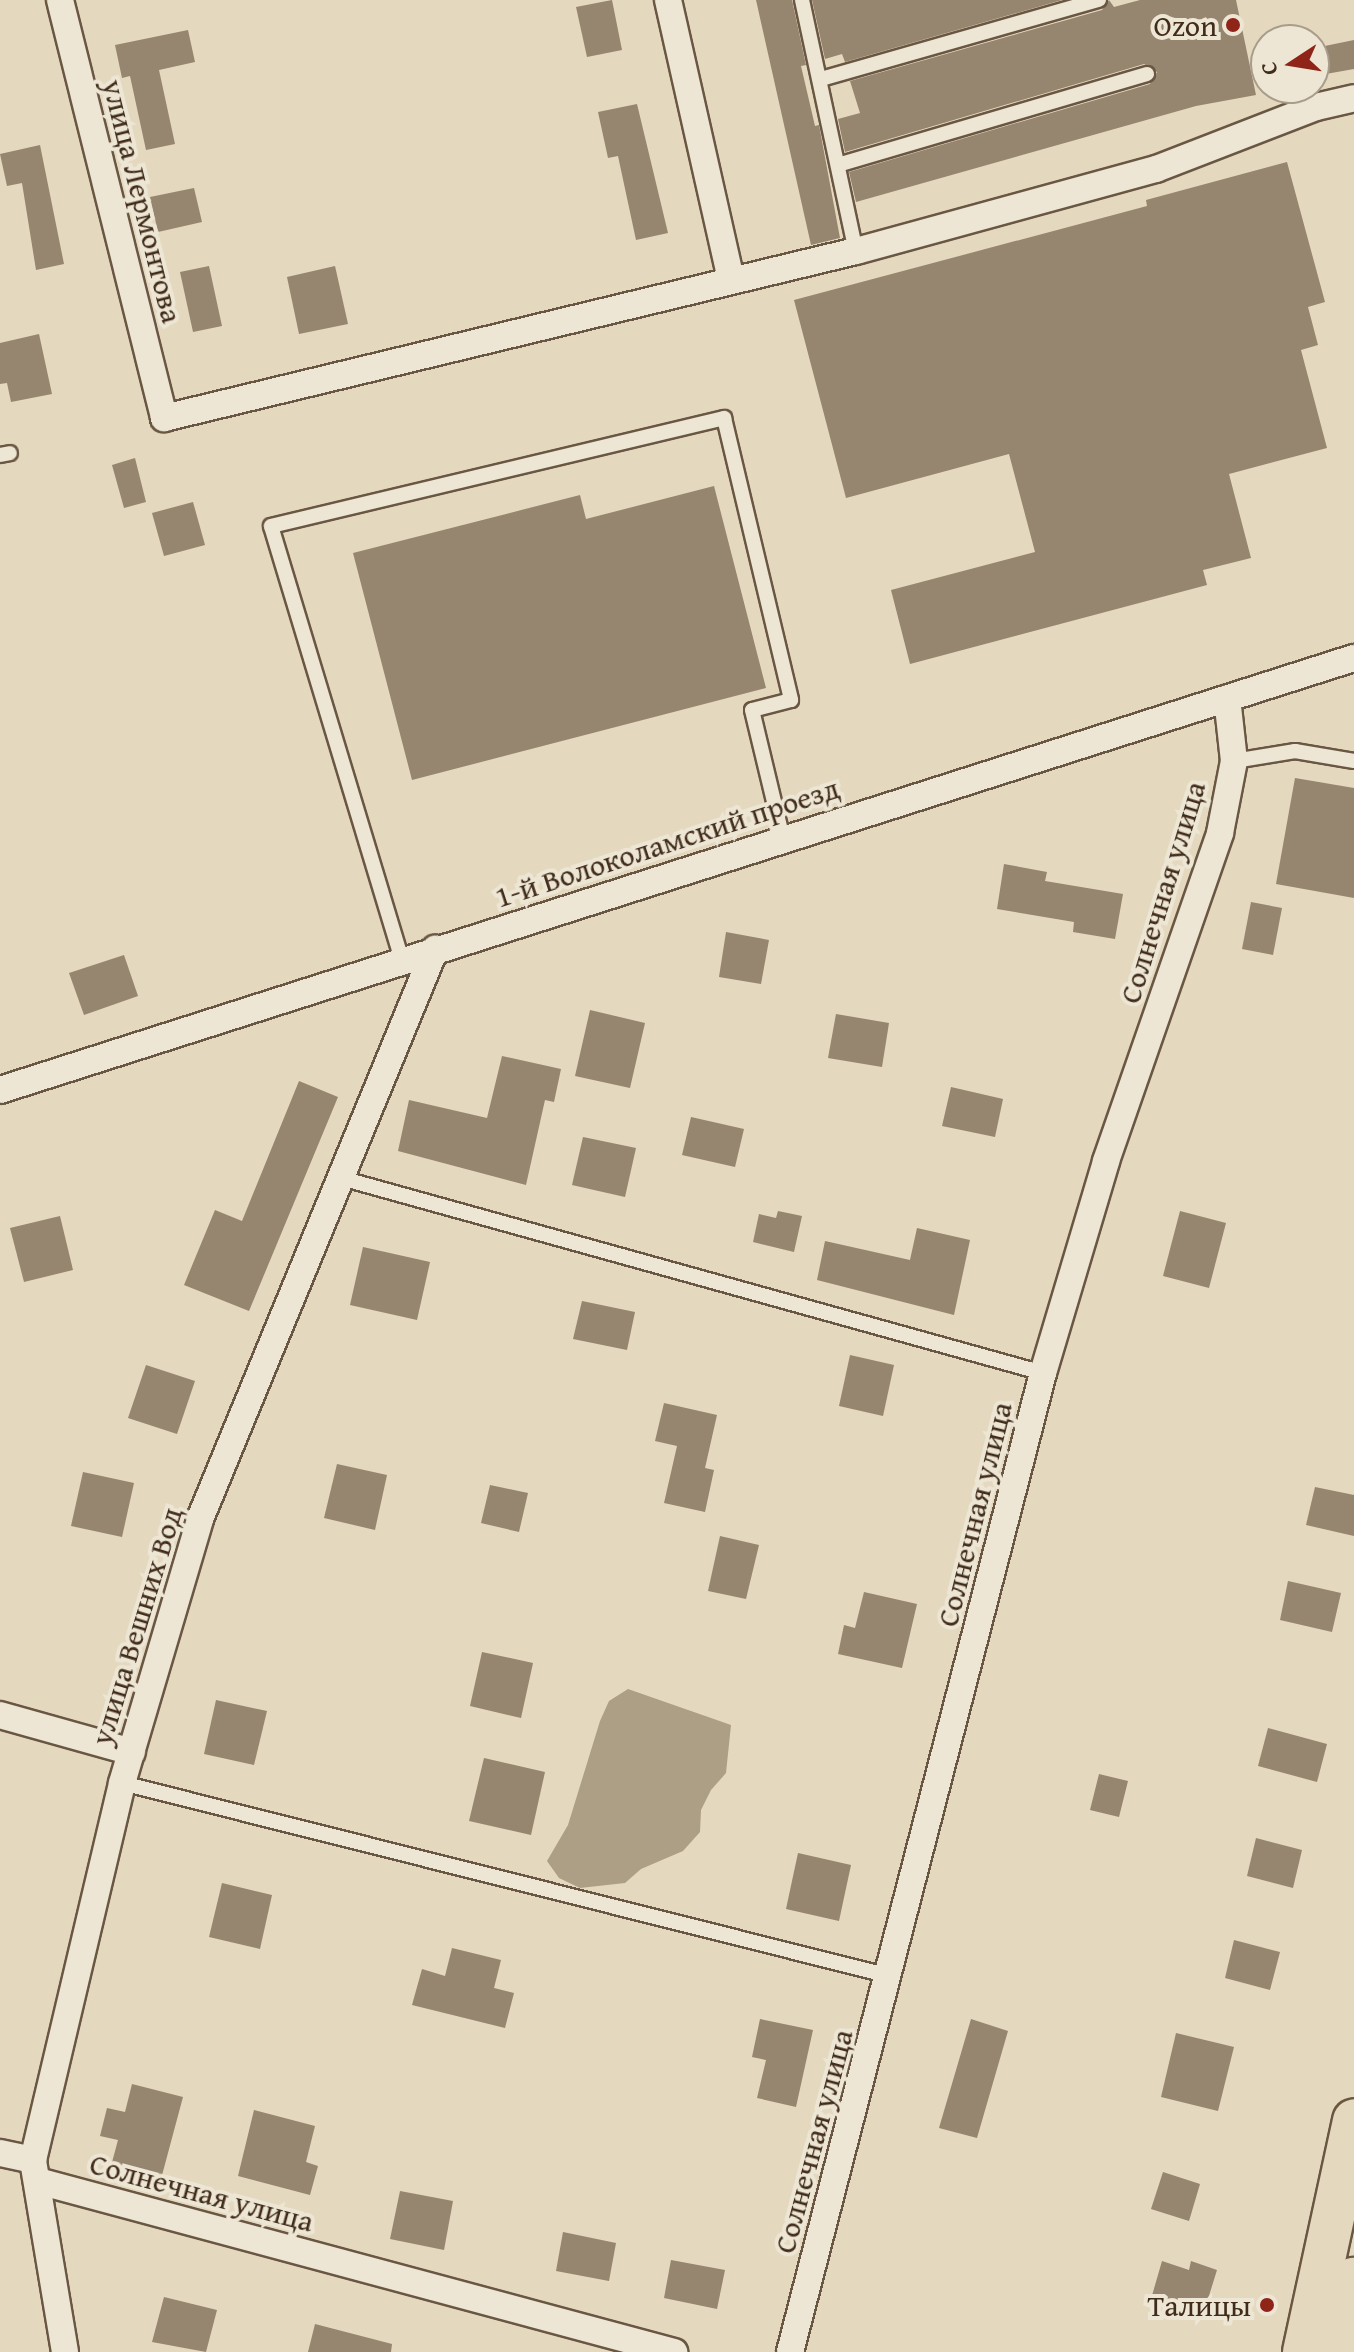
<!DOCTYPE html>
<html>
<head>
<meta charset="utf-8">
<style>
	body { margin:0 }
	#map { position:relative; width:1354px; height:2352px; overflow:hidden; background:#e4d8be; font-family:"Gentium Book Plus",serif }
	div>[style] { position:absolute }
	.water>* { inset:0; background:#ad9e86 }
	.building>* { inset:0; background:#96856f }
	.roads { filter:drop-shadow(2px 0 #6a5743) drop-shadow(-2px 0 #6a5743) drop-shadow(0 2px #6a5743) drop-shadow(0 -2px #6a5743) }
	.lane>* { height:14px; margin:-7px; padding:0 7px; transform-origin:7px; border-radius:7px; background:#ede6d5 }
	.street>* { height:26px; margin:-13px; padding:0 13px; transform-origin:13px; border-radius:13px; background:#ede6d5 }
	.primary>* { height:42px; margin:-21px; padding:0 21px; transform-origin:21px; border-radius:21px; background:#e4d8be }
	.dots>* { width:22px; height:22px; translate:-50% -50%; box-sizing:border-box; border:4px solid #ede6d5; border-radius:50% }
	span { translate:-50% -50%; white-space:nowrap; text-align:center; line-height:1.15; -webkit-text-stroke:8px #ede6d5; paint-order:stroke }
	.poi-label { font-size:30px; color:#412c1a }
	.right { translate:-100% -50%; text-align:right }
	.street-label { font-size:30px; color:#412c1a }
	.north { position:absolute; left:1250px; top:24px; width:80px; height:80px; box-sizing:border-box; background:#ede6d5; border:2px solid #a89c8a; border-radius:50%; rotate:258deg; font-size:22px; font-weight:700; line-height:32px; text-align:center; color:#412c1a }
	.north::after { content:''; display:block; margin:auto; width:28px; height:36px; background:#8f2418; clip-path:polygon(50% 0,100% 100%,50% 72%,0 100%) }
</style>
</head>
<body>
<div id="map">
	<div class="water">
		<i style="clip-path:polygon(628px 1689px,731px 1725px,726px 1773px,711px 1790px,701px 1810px,700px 1832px,683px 1851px,641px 1869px,625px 1883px,580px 1888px,559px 1878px,547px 1861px,568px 1825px,600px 1721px,609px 1701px)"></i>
	</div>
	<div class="building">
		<i style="clip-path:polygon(612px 0,622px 50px,587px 57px,576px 7px)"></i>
		<i style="clip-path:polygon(756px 0,792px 0,806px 65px,801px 66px,815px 126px,819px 125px,840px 238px,811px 245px)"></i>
		<i style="clip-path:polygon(812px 0,1062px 0,845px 62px,842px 54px,825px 59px)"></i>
		<i style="clip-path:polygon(1109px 0,1114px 7px,1140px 0,1236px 0,1256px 95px,1196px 106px,856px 202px,849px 172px,1150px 84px,1157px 72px,1144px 64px,845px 152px,838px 119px,860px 113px,850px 81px,1102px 10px)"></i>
		<i style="clip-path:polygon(188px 30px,195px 62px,159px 70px,175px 144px,146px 150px,130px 76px,122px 78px,115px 45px)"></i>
		<i style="clip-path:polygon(1354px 40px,1354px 69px,1320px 75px,1315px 48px)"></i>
		<i style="clip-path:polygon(637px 104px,668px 233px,636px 240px,618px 156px,608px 158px,598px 112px)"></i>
		<i style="clip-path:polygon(40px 145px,64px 264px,36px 270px,22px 183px,7px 186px,0 154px)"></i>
		<i style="clip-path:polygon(1287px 162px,1325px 302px,1308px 307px,1318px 345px,1301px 350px,1327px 448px,1229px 474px,1251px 558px,1203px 570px,1207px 585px,910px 664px,891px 590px,1035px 552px,1009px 454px,846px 498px,794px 300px,1147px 206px,1146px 200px)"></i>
		<i style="clip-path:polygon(194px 188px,202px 222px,158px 232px,150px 197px)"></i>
		<i style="clip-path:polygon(209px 266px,222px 326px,193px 332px,180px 272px)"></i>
		<i style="clip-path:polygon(335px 266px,348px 324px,299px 334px,287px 277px)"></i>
		<i style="clip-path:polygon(39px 334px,52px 394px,11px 402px,7px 383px,0 384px,0 343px)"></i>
		<i style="clip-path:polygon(135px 458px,146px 502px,124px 508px,112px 465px)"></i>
		<i style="clip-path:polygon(714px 486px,766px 688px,412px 780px,353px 553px,580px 495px,586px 519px)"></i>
		<i style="clip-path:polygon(193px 502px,205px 545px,164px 556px,152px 513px)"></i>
		<i style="clip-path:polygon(1295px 778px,1354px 788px,1354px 898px,1276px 884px)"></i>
		<i style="clip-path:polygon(1004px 864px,1047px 872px,1045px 881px,1123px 894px,1115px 939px,1073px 932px,1074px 922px,997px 909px)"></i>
		<i style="clip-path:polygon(1251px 902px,1282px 908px,1273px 955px,1242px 949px)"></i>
		<i style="clip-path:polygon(726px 932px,769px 940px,761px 984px,719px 977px)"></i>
		<i style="clip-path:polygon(124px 955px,138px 996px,84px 1015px,69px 973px)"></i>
		<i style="clip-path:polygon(590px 1010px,645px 1023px,630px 1088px,575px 1076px)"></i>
		<i style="clip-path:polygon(836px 1014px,889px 1023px,882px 1067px,828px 1058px)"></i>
		<i style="clip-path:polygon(502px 1056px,561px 1069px,554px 1102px,545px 1100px,526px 1185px,398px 1151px,409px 1100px,487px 1118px)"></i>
		<i style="clip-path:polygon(299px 1081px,338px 1097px,249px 1311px,184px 1285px,215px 1210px,242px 1221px)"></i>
		<i style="clip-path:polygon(951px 1087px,1003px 1099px,995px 1137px,942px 1126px)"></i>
		<i style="clip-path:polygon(691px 1117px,744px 1129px,735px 1167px,682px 1155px)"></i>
		<i style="clip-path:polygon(583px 1137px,636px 1148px,625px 1197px,572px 1185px)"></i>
		<i style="clip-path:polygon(778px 1211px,802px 1216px,794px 1252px,753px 1242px,759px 1214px,776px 1218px)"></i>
		<i style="clip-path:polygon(1180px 1211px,1226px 1223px,1209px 1288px,1163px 1276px)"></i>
		<i style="clip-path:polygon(60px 1216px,73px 1270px,24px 1282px,10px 1228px)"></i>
		<i style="clip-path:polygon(917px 1228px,970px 1240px,954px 1315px,817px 1280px,825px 1241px,910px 1260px)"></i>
		<i style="clip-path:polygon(363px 1247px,430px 1262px,417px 1320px,350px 1305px)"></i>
		<i style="clip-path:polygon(582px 1301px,635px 1312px,627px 1350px,573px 1339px)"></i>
		<i style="clip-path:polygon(850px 1355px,894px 1365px,883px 1416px,839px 1406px)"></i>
		<i style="clip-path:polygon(146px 1365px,195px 1381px,177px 1434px,128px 1418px)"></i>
		<i style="clip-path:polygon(664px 1403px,717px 1415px,705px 1468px,714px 1470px,705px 1512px,664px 1503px,677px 1446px,655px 1441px)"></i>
		<i style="clip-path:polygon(337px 1464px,387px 1475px,375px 1530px,324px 1518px)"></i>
		<i style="clip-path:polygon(83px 1472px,134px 1483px,122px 1537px,71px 1526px)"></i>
		<i style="clip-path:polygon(490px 1485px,528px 1493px,519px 1532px,481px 1523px)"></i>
		<i style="clip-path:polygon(1315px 1487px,1354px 1495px,1354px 1536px,1306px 1525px)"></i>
		<i style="clip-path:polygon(720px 1536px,759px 1545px,746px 1599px,708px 1591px)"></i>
		<i style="clip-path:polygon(1288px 1581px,1341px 1593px,1332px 1632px,1280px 1620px)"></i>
		<i style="clip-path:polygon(864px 1592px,917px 1604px,902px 1668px,838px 1654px,844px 1625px,855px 1628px)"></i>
		<i style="clip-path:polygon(482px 1652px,533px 1663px,521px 1718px,470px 1706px)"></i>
		<i style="clip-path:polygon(216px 1700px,267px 1711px,254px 1765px,204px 1754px)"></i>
		<i style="clip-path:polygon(1268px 1728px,1327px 1744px,1317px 1782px,1258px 1766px)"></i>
		<i style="clip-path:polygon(484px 1758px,545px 1772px,531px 1835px,469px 1821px)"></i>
		<i style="clip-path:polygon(1099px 1774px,1128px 1781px,1119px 1817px,1090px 1810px)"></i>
		<i style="clip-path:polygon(1256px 1838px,1302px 1850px,1293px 1888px,1247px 1876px)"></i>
		<i style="clip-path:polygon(798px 1853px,851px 1865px,839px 1921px,786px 1909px)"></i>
		<i style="clip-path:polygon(222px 1883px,272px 1895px,260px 1949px,209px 1937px)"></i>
		<i style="clip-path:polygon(1234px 1940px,1280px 1952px,1270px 1990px,1225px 1978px)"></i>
		<i style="clip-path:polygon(452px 1948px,501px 1960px,494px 1988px,514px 1993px,505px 2028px,412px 2005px,422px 1969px,445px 1976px)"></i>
		<i style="clip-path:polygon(760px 2019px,813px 2030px,796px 2107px,757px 2098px,766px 2060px,752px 2057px)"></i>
		<i style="clip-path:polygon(971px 2019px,1008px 2031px,977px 2138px,939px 2128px)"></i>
		<i style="clip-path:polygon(1176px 2033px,1234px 2047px,1218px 2111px,1161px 2097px)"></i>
		<i style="clip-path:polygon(132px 2084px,183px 2097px,161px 2179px,111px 2166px,118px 2140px,100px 2136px,107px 2108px,125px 2112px)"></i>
		<i style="clip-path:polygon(254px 2110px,315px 2126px,306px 2162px,318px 2166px,310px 2195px,238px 2176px)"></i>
		<i style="clip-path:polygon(1163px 2172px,1200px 2184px,1189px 2221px,1151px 2209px)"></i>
		<i style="clip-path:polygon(400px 2191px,453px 2201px,444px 2250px,390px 2239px)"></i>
		<i style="clip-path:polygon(563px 2232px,616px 2243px,609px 2281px,556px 2271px)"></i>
		<i style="clip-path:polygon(671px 2260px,725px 2270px,717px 2309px,664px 2298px)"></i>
		<i style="clip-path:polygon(1162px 2261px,1189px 2270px,1191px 2261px,1217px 2270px,1203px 2315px,1151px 2299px)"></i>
		<i style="clip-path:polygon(164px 2297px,217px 2310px,206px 2352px,152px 2342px)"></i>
		<i style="clip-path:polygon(315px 2324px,392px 2344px,391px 2352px,308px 2352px)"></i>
	</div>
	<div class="roads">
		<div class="lane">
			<i style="left:802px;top:0;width:257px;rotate:77.9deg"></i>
			<i style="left:821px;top:79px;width:289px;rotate:-15.9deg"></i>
			<i style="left:841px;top:164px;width:319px;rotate:-16.4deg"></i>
			<i style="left:0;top:455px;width:10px;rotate:-11deg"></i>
			<i style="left:1234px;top:761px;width:62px;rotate:-9.3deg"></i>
			<i style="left:1295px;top:751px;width:60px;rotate:9.6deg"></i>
			<i style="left:402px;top:960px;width:453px;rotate:-106.8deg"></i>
			<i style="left:271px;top:526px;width:466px;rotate:-13.4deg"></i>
			<i style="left:724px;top:418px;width:290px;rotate:76.6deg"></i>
			<i style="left:791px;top:700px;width:40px;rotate:165.6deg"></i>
			<i style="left:752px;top:710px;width:133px;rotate:76.5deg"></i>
			<i style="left:341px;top:1178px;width:729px;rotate:15.52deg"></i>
			<i style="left:122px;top:1783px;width:792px;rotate:14.11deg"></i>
		</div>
		<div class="street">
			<i style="left:60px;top:0;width:431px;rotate:76deg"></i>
			<i style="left:164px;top:418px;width:712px;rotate:-13.57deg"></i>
			<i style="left:856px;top:251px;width:311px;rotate:-15.3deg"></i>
			<i style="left:1156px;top:169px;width:172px;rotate:-21.2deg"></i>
			<i style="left:1316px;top:107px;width:39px;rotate:-13deg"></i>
			<i style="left:668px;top:0;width:286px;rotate:77.3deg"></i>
			<i style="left:0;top:1090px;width:1421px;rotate:-17.7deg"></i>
			<i style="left:0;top:1715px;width:137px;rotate:15.7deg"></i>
			<i style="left:0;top:2153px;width:34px;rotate:12deg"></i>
			<i style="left:38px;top:2181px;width:659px;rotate:15.05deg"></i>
			<i style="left:65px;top:2352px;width:195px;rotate:-99.5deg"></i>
			<i style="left:33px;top:2160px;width:387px;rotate:-76.7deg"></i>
			<i style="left:122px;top:1783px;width:275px;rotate:-73.5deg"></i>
			<i style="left:200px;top:1519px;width:617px;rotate:-67.59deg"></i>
			<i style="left:790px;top:2352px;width:1011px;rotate:-75.51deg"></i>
			<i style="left:1043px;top:1373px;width:221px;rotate:-73.4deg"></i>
			<i style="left:1106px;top:1161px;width:347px;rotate:-70.8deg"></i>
			<i style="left:1220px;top:833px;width:73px;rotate:-79deg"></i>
			<i style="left:1234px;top:761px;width:63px;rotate:-96.3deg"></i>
		</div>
		<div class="primary">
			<i style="left:1304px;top:2352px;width:237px;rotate:-77.8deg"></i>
			<i style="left:1338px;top:2352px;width:75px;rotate:-77.6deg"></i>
		</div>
	</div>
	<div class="dots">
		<i style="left:1233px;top:25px;background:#8f2418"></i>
		<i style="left:1267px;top:2305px;background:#8f2418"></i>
	</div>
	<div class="poi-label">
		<span class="right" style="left:1217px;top:25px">Ozon</span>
		<span class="right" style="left:1251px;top:2305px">Талицы</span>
	</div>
	<div class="street-label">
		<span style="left:143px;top:201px;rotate:76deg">улица Лермонтова</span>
		<span style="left:667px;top:842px;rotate:-18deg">1-й Волоколамский проезд</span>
		<span style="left:1162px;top:892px;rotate:-73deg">Солнечная улица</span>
		<span style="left:974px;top:1514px;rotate:-76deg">Солнечная улица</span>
		<span style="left:136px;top:1626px;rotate:-73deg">улица Вешних Вод</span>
		<span style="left:813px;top:2141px;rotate:-75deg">Солнечная улица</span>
		<span style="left:202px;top:2192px;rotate:15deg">Солнечная улица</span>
	</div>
	<div class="north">С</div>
</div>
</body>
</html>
